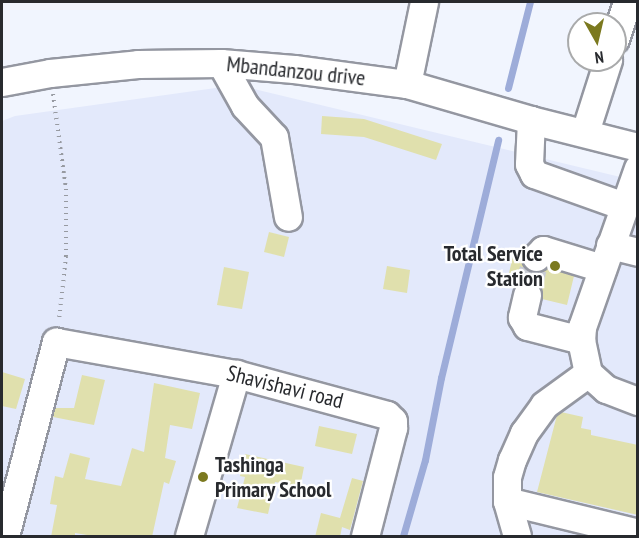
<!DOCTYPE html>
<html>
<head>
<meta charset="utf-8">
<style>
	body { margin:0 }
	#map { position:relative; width:639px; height:538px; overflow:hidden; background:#f1f5fe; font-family:"PT Sans Narrow",sans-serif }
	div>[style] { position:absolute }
	.built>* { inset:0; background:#e3e9fb }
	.stream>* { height:7px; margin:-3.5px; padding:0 3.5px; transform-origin:3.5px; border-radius:3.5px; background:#9dacd9 }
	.building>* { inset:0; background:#e0e0ad }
	.minor-tunnel>* { height:27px; margin-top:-13.5px; transform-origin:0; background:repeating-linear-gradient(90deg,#c9ccd4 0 27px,transparent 0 41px) }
	.path>* { height:4px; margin-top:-2px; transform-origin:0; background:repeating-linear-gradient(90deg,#979aa1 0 1.5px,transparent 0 6px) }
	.roads { filter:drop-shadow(2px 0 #9497a1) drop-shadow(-2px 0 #9497a1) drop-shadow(0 2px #9497a1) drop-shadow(0 -2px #9497a1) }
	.minor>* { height:27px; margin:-13.5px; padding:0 13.5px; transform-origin:13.5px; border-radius:13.5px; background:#fff }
	.dots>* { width:16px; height:16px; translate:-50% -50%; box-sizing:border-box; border:3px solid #fff; border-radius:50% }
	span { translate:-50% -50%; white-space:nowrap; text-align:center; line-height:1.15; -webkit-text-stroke:4.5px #fff; paint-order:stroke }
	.street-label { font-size:22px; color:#282a2e }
	.poi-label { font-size:22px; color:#282a2e; font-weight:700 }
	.right { translate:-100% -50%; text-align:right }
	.left { translate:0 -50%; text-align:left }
	.frame { position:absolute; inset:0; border:3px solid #282a2e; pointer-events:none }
	.north { position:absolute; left:567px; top:12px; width:60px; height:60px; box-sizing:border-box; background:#fff; border:2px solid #a9aaab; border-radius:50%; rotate:172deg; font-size:16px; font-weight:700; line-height:24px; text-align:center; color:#282a2e }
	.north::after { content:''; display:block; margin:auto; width:21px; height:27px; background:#7b791f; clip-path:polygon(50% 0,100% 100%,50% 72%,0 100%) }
</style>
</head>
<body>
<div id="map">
	<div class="built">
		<i style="clip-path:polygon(237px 85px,637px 181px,637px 536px,2px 536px,2px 121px,15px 116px)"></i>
	</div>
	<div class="stream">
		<i style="left:508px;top:88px;width:89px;rotate:-75.7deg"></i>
		<i style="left:403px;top:536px;width:79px;rotate:-73.9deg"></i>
		<i style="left:425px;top:460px;width:84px;rotate:-79deg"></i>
		<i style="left:441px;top:378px;width:245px;rotate:-76.5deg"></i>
	</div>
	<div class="building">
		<i style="clip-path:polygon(322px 116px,364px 119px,442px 144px,436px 160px,364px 137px,321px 134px)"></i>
		<i style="clip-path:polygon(269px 232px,289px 237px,284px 257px,264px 252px)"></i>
		<i style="clip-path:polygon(514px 252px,521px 253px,521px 262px,531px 272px,539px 272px,547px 268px,574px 276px,567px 305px,542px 299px,542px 290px,531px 280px,518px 283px,519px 275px,509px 273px)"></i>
		<i style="clip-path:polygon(387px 266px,410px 270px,407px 293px,383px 289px)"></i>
		<i style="clip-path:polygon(224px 267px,249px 272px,242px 309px,217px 305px)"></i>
		<i style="clip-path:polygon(2px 372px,25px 379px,16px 409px,2px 406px)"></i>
		<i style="clip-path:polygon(82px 375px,105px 380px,94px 425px,53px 417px,55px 408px,74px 408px)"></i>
		<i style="clip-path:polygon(154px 383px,200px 393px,192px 429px,170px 425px,165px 458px,176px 461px,169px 484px,164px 482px,152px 537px,99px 537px,75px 533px,75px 537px,51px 537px,57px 505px,50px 504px,55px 476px,63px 478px,70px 453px,90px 458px,85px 479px,121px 486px,132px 448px,144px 452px)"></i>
		<i style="clip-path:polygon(561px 412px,583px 417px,581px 428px,591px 430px,591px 435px,638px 445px,638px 515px,537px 492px,557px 415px)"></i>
		<i style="clip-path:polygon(319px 426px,357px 434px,352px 454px,315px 446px)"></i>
		<i style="clip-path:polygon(245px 454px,304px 467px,300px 487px,275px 482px,268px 514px,237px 508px,245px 477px,240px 476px)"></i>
		<i style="clip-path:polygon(352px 478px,363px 481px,350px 530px,342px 527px,340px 537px,315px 537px,321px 513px,340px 518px)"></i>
	</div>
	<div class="minor-tunnel">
		<i style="left:527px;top:295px;width:39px;rotate:-77deg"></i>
	</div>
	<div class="path">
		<i style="left:53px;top:94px;width:96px;rotate:82.2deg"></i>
		<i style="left:66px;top:189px;width:67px;rotate:90deg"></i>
		<i style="left:66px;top:256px;width:64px;rotate:96.2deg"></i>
	</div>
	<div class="roads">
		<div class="minor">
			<i style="left:615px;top:39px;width:39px;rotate:-72deg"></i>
			<i style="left:221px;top:63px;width:49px;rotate:60.8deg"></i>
			<i style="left:245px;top:106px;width:42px;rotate:46.9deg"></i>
			<i style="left:274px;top:137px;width:81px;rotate:80.1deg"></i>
			<i style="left:2px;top:82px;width:49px;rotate:-10.6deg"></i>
			<i style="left:50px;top:73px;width:88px;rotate:-5.8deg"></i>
			<i style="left:138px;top:64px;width:83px;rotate:-0.7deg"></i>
			<i style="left:221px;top:63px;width:73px;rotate:4.7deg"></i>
			<i style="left:294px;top:69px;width:114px;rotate:7.6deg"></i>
			<i style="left:407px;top:84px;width:129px;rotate:16.2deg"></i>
			<i style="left:531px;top:120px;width:110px;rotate:14.2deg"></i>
			<i style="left:407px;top:84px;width:84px;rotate:-78.3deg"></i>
			<i style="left:531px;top:120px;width:44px;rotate:92.6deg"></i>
			<i style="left:529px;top:164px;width:11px;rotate:63deg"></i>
			<i style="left:534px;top:174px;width:96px;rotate:19.6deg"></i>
			<i style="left:585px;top:132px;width:76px;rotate:-72.3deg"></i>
			<i style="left:638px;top:168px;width:169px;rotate:109.4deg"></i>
			<i style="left:582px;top:327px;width:13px;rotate:94deg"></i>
			<i style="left:581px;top:340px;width:34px;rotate:78deg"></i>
			<i style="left:588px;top:373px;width:24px;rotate:42deg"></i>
			<i style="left:606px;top:389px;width:34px;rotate:21deg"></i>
			<i style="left:610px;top:245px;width:29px;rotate:14deg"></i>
			<i style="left:536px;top:257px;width:10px;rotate:-45deg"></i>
			<i style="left:543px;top:250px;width:62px;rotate:17deg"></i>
			<i style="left:527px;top:295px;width:23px;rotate:103deg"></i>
			<i style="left:522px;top:317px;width:10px;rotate:61deg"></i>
			<i style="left:527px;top:326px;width:56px;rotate:14.5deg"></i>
			<i style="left:507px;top:501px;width:135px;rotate:13.7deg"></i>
			<i style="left:5px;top:536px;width:201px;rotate:-75.3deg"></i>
			<i style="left:56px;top:342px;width:183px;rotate:10.1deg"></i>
			<i style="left:236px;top:374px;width:156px;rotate:15.2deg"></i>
			<i style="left:387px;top:415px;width:8px;rotate:45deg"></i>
			<i style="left:393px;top:421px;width:7px;rotate:90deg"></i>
			<i style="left:393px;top:428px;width:112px;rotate:104.5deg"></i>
			<i style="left:189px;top:536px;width:169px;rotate:-73.8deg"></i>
			<i style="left:517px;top:536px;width:36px;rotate:-106deg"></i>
			<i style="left:507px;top:501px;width:24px;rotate:-90deg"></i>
			<i style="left:507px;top:477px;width:18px;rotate:-74deg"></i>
			<i style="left:512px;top:460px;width:30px;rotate:-66deg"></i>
			<i style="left:524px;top:433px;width:34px;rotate:-54deg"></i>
			<i style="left:544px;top:405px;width:54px;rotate:-36deg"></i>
		</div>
	</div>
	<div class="dots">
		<i style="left:555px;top:266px;background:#7b791f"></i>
		<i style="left:203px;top:477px;background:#7b791f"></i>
	</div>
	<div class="street-label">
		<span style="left:296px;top:71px;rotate:6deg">Mbandanzou drive</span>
		<span style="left:285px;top:387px;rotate:14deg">Shavishavi road</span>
	</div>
	<div class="poi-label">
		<span class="right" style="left:543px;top:266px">Total Service<br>Station</span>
		<span class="left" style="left:215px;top:477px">Tashinga<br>Primary School</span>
	</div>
	<div class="frame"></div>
	<div class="north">N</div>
</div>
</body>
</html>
